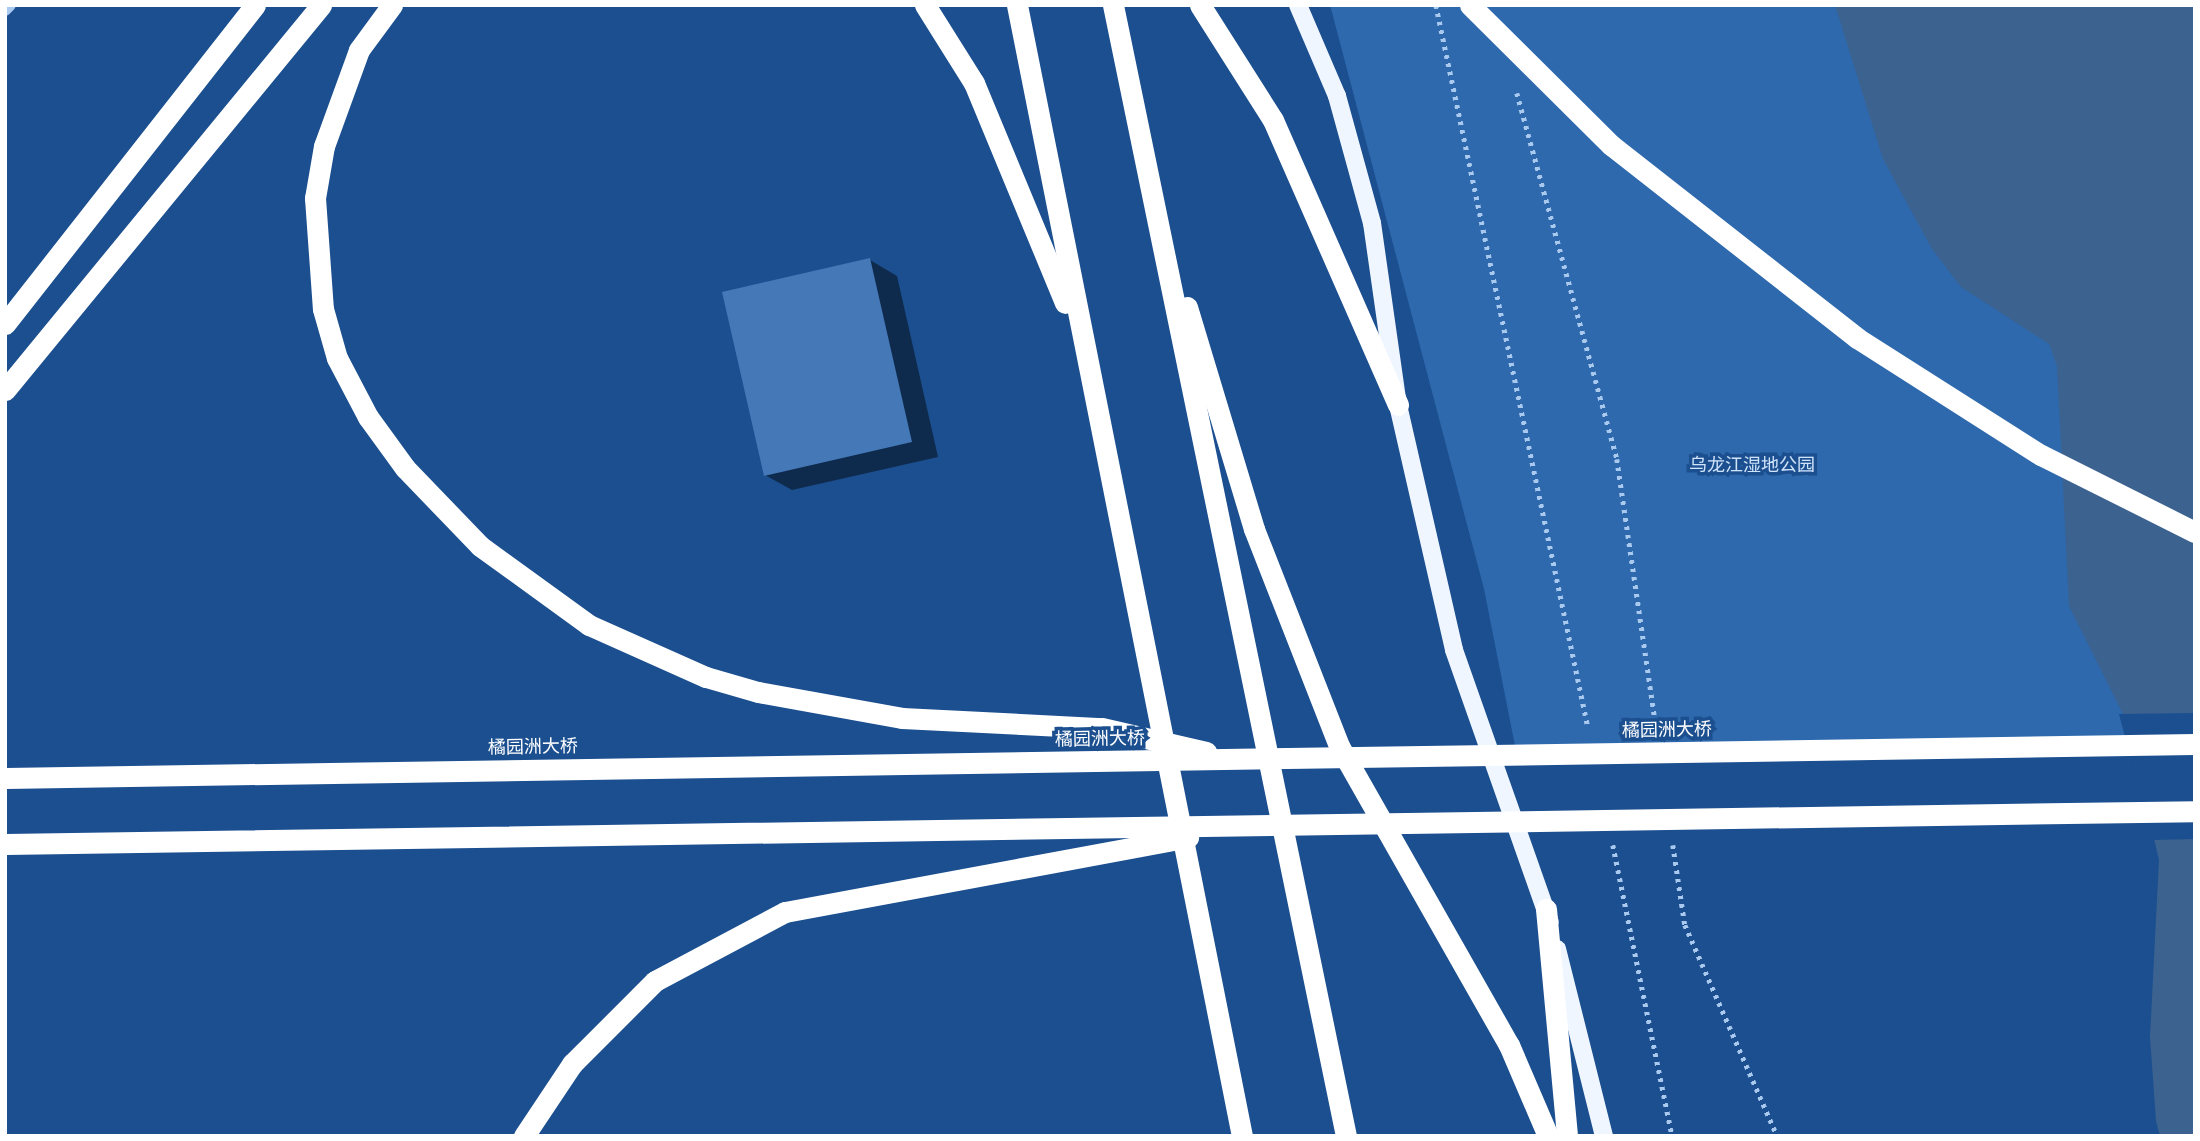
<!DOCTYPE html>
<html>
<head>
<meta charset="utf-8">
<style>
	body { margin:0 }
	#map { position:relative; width:2200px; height:1141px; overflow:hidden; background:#1b4f8f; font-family:"PT Sans","Noto Sans SC",sans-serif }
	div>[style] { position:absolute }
	.green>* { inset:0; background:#2e69ad }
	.water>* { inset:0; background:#3c6290 }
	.pier>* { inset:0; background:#1b4f8f }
	.shadow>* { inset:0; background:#0007 }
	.building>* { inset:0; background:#4478b7 }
	.path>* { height:4.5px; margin-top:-2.25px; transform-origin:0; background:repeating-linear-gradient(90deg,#a9c9ee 0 3.5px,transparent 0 8.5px) }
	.minor>* { height:12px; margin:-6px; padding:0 6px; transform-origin:6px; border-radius:6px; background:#a9c9ee }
	.major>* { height:18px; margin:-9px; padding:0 9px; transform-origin:9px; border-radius:9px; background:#f0f6ff }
	.highway>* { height:21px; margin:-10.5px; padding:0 10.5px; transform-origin:10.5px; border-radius:10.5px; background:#fff }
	span { translate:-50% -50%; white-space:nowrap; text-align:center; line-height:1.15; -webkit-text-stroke:7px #1b4f8f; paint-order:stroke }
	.park-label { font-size:18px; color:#cfe3fa }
	.street-label { font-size:18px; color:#fff }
	.frame { position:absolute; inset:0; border:7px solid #fff; pointer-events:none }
</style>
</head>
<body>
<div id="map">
	<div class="green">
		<i style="clip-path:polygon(1330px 5px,1857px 5px,2059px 345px,2157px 750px,1518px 761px,1484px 589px)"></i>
	</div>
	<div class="water">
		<i style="clip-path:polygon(1835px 5px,2195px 5px,2195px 1136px,2160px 1136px,2156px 1121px,2150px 1037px,2159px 860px,2126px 720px,2069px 606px,2057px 366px,2049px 344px,1961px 287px,1932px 249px,1883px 159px)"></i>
	</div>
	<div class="pier">
		<i style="clip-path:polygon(2195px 713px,2195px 839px,2152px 840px,2119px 714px)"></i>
	</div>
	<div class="shadow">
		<i style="clip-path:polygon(870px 260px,897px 276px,938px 457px,792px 490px,765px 475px)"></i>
	</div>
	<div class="building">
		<i style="clip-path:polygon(870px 258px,912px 442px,764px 476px,722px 292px)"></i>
	</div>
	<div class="path">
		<i style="left:1436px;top:5px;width:738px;rotate:78.11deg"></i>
		<i style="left:1517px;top:93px;width:379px;rotate:74.7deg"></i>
		<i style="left:1617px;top:459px;width:270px;rotate:81.7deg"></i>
		<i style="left:1613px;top:845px;width:297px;rotate:78.5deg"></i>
		<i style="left:1673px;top:845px;width:81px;rotate:81.5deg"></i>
		<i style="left:1685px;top:925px;width:230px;rotate:66.4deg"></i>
	</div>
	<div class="minor">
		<i style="left:5px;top:10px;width:7px;rotate:-45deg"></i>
	</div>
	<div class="major">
		<i style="left:1298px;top:5px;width:99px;rotate:66.8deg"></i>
		<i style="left:1337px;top:96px;width:132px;rotate:74.6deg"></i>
		<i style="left:1372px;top:223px;width:184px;rotate:81.9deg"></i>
		<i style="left:1398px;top:405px;width:251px;rotate:77.1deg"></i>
		<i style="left:1454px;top:650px;width:288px;rotate:70.6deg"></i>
		<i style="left:1557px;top:949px;width:193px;rotate:75.9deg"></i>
	</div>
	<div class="highway">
		<i style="left:392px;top:5px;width:56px;rotate:126.3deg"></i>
		<i style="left:359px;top:50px;width:102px;rotate:110deg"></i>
		<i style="left:324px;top:146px;width:53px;rotate:99.8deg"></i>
		<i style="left:315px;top:198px;width:111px;rotate:85.9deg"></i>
		<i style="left:323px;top:309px;width:51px;rotate:74.1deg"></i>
		<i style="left:337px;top:358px;width:67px;rotate:62.3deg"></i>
		<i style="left:368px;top:417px;width:63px;rotate:54deg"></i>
		<i style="left:405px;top:468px;width:108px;rotate:46.1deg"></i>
		<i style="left:480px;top:546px;width:135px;rotate:35.9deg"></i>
		<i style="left:589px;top:625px;width:128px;rotate:24deg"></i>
		<i style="left:706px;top:677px;width:54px;rotate:16.1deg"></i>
		<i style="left:758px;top:692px;width:146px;rotate:10.2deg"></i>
		<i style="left:902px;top:718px;width:200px;rotate:2.9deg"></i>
		<i style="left:1102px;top:728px;width:107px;rotate:13deg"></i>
		<i style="left:925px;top:5px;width:92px;rotate:57.9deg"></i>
		<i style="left:974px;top:83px;width:238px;rotate:67.5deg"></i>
		<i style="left:1017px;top:5px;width:1153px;rotate:78.75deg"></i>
		<i style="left:1113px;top:5px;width:1155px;rotate:78.36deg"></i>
		<i style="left:1200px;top:5px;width:136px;rotate:57.6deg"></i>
		<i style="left:1273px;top:120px;width:311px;rotate:66.3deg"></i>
		<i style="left:1470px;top:5px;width:199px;rotate:44.8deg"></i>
		<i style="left:1611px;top:145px;width:313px;rotate:38.1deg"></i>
		<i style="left:1857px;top:338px;width:218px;rotate:32.5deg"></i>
		<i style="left:2041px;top:455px;width:172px;rotate:26.6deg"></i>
		<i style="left:1187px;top:307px;width:232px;rotate:73.2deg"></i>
		<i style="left:1254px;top:529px;width:233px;rotate:68.6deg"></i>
		<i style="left:1339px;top:746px;width:344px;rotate:60.4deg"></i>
		<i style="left:1509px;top:1045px;width:99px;rotate:66.8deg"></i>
		<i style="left:5px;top:324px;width:405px;rotate:-51.9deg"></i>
		<i style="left:5px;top:390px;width:498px;rotate:-50.6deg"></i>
		<i style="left:5px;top:778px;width:2190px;rotate:-0.89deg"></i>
		<i style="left:5px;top:844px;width:2190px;rotate:-0.86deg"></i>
		<i style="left:1546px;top:909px;width:228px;rotate:84.7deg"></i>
		<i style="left:524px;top:1136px;width:87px;rotate:-56.3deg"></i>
		<i style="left:572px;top:1064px;width:117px;rotate:-45deg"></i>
		<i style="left:655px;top:981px;width:147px;rotate:-28deg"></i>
		<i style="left:785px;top:912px;width:410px;rotate:-10.5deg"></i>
	</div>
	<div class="park-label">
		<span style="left:1752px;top:465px">乌龙江湿地公园</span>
	</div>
	<div class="street-label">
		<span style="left:1667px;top:730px;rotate:-1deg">橘园洲大桥</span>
		<span style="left:1100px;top:739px;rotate:-1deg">橘园洲大桥</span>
		<span style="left:533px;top:747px;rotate:-1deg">橘园洲大桥</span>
	</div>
	<div class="frame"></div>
</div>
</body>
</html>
